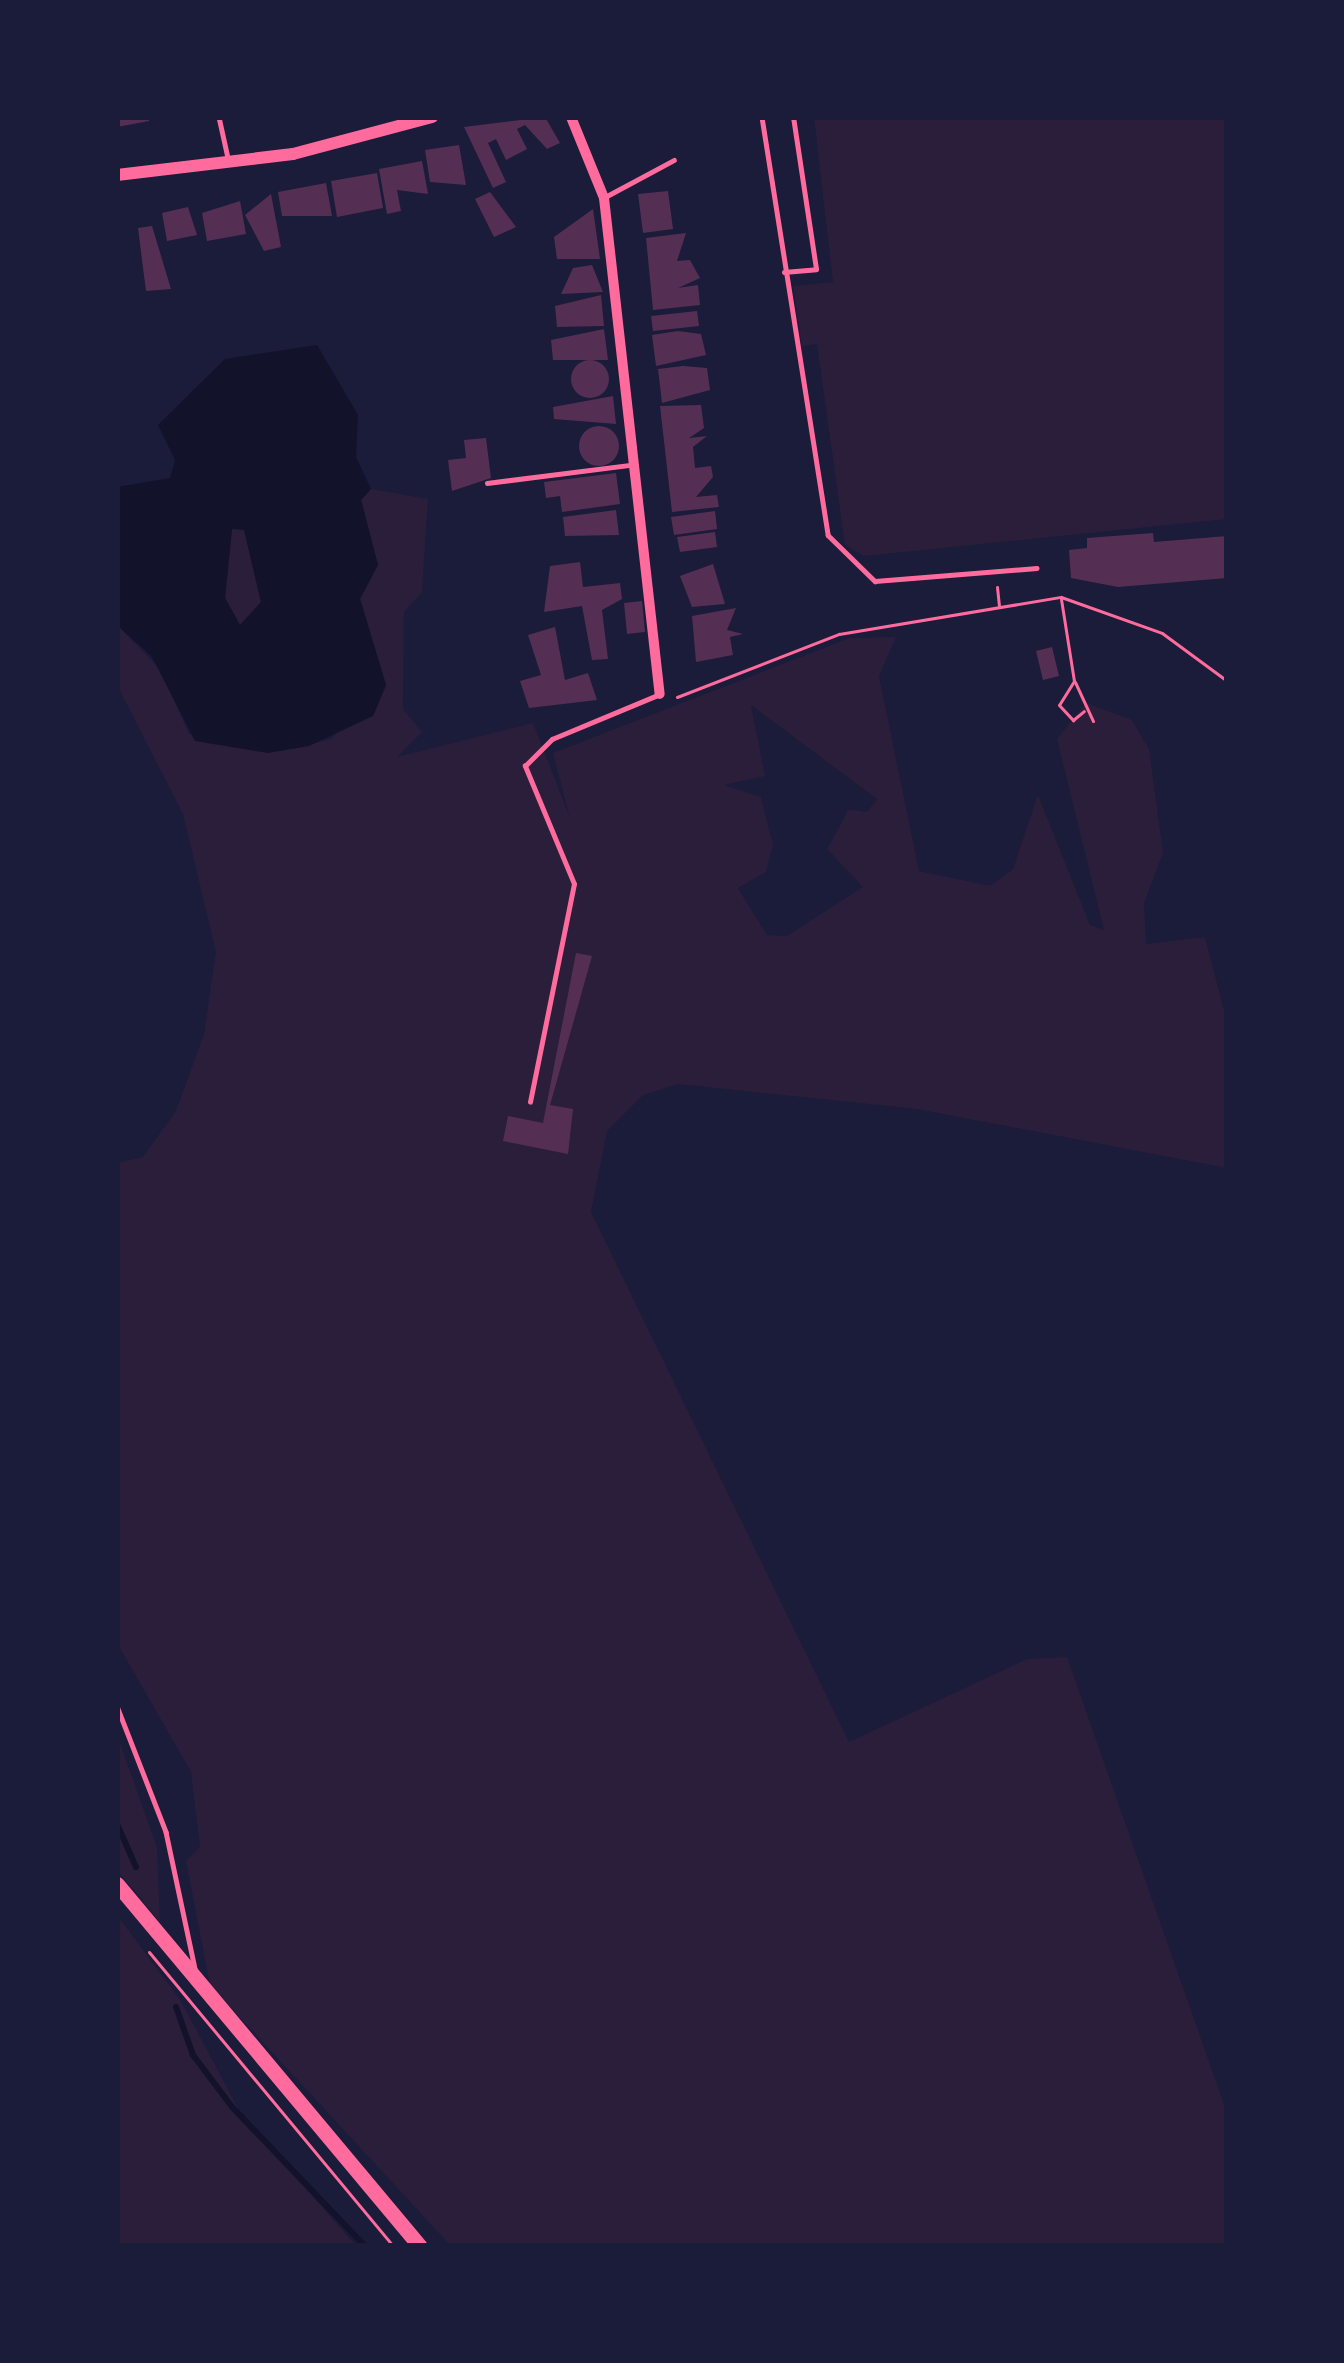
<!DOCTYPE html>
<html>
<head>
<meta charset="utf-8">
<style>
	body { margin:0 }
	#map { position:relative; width:1344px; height:2363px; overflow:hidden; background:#1b1b3a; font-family:"PT Sans Narrow",sans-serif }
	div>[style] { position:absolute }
	.green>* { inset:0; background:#2a1e3b }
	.water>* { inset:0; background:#12122b }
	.stream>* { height:6px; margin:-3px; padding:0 3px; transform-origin:3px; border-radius:3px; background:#12122b }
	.building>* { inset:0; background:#542f53 }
	.round { border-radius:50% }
	.path>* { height:3px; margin:-1.5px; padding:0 1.5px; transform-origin:1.5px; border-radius:1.5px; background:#ff6b9d }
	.service>* { height:4.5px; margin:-2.25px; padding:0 2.25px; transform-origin:2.25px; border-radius:2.25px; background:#ff6b9d }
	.minor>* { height:10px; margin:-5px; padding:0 5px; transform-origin:5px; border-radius:5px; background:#ff6b9d }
	.tertiary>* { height:12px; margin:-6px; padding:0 6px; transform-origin:6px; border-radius:6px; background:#ff6b9d }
	.primary>* { height:15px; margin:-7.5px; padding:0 7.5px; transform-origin:7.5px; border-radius:7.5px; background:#ff6b9d }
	span { translate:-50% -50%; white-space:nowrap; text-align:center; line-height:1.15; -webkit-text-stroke:12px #1b1b3a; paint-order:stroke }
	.frame { position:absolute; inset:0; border:120px solid #1b1b3a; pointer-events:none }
</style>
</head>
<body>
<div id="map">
	<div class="green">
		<i style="clip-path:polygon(814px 117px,1227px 117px,1227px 519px,864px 556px,845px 545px,817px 344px,802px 346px,793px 286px,833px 282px)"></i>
		<i style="clip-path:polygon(evenodd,371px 489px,428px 499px,422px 592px,404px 612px,403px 709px,422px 732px,397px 757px,533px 723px,570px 818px,553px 753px,850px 638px,896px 637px,879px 676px,919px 871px,990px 886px,1013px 869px,1038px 795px,1090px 925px,1104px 930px,1057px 739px,1086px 703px,1132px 720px,1149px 749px,1163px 853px,1144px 903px,1146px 944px,1205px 937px,1227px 1022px,1227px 1168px,917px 1109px,678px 1084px,643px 1095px,607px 1131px,591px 1212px,849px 1742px,1027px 1659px,1067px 1657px,1227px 2113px,1227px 2246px,451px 2246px,210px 1985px,186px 1861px,200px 1847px,191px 1772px,117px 1643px,117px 1163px,143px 1157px,176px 1111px,204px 1034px,216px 952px,183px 814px,117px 685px,117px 625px,161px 670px,189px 734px,268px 753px,332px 739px,345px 721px,373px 716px,386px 685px,360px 598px,378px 565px,361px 499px,371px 489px,751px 705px,877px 799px,867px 812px,849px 809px,827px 849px,863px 887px,787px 936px,767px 935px,738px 888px,766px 872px,773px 845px,761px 797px,724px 785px,765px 776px,751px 705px)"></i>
		<i style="clip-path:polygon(232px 529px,244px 529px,261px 602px,240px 625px,225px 598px)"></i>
		<i style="clip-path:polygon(117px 1735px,157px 1847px,160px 1922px,117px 1870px)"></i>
		<i style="clip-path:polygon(117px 1915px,181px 2001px,241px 2114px,356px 2246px,117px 2246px)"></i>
	</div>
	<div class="water">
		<i style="clip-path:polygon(evenodd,317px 345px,358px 415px,356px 457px,371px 489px,361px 500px,378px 565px,360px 599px,386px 685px,373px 716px,309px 746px,268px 753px,195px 741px,152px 657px,117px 625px,117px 487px,170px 478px,175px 460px,158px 425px,225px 359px,317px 345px,232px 529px,244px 530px,261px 602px,240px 625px,225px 598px,232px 529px)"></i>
	</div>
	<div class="stream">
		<i style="left:117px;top:1824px;width:47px;rotate:66.2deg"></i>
		<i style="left:176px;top:2007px;width:51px;rotate:70.5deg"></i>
		<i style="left:193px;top:2055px;width:66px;rotate:53deg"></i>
		<i style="left:233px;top:2108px;width:191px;rotate:46.3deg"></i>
	</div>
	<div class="building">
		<i style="clip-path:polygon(117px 117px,149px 117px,149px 121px,117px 127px)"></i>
		<i style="clip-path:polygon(545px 117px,560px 143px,547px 149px,525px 125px,517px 129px,527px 149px,506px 160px,496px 139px,488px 143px,506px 182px,493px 188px,464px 127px)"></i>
		<i style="clip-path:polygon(459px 145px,466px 185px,430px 182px,425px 150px)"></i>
		<i style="clip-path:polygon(422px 161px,428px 194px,397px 190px,401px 211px,387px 214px,379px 169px)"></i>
		<i style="clip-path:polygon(377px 173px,383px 208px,337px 217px,331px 181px)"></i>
		<i style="clip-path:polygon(326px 183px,332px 216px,282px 216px,278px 192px)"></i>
		<i style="clip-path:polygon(668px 191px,673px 229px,643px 233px,638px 194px)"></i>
		<i style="clip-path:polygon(490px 192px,516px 227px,494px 237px,475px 199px)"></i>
		<i style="clip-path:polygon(271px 194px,281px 247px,264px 251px,245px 215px)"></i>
		<i style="clip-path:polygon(240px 201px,246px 234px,207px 241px,202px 213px)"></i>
		<i style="clip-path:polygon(188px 207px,197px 235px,167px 241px,162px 213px)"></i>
		<i style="clip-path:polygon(593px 209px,600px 259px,557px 259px,554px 237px)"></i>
		<i style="clip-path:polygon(152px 226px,171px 289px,146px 291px,138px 228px)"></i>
		<i style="clip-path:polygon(686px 233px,677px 261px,690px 260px,700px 278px,678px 288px,698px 285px,700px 305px,653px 310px,646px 238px)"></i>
		<i style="clip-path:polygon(592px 265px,603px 292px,561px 294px,573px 268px)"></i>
		<i style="clip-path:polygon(601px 295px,604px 326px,557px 327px,555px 306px)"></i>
		<i style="clip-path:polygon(697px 311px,699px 326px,653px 331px,651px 316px)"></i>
		<i style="clip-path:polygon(604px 329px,608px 360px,553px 360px,551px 340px)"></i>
		<i style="clip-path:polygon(678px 331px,701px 334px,706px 355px,656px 366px,652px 335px)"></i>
		<i class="round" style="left:571px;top:360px;width:38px;height:38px"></i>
		<i style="clip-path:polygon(683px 366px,707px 368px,710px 390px,662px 403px,658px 369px)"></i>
		<i style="clip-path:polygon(613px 396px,616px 424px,554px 419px,553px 407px)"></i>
		<i style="clip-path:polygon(701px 405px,704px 428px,689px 438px,707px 436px,693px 447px,695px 468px,711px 466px,713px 477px,696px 497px,717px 495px,719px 507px,672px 512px,660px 406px)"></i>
		<i class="round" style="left:579px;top:426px;width:40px;height:40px"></i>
		<i style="clip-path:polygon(486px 438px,491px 478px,452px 491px,448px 460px,466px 458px,464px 440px)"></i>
		<i style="clip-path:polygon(616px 473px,620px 504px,562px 512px,560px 496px,546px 498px,544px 482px)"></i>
		<i style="clip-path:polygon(616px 510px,619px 535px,565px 536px,563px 517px)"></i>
		<i style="clip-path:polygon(715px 511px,717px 529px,674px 535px,671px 517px)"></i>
		<i style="clip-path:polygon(715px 532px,717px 547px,680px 552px,677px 537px)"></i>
		<i style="clip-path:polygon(1153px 533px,1154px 542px,1227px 536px,1227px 578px,1118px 587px,1071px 578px,1069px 550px,1087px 548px,1087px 538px)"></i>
		<i style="clip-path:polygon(580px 562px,583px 587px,620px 583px,622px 599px,602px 610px,608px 659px,592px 660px,582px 606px,544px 612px,550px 566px)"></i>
		<i style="clip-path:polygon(713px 564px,725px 604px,692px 607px,680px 576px)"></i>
		<i style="clip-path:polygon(642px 601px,645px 632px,627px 634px,624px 603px)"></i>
		<i style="clip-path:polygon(736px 608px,727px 630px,743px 634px,730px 637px,733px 655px,696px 662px,692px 616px)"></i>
		<i style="clip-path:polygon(555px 627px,565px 680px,588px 673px,597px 700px,529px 708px,520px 681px,541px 675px,528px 635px)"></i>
		<i style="clip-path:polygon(1052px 647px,1059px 676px,1043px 680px,1036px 651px)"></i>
		<i style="clip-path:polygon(576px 953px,592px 956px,550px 1105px,573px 1109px,568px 1154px,503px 1141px,508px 1116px,543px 1123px)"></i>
	</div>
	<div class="path">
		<i style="left:997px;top:587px;width:20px;rotate:84deg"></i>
		<i style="left:1061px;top:599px;width:83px;rotate:81deg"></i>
		<i style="left:1074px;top:681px;width:28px;rotate:122deg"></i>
		<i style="left:1059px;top:705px;width:21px;rotate:47deg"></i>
		<i style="left:1073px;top:720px;width:14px;rotate:-39deg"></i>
		<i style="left:1075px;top:682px;width:43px;rotate:65.2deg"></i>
		<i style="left:677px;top:697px;width:174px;rotate:-21.3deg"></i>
		<i style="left:839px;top:634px;width:225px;rotate:-9.5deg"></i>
		<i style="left:1061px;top:597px;width:107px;rotate:19.6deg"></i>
		<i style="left:1162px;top:633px;width:81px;rotate:36.4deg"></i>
		<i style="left:149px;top:1952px;width:382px;rotate:50.3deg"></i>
	</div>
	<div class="service">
		<i style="left:219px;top:117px;width:42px;rotate:77.6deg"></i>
		<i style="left:762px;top:117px;width:423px;rotate:81deg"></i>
		<i style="left:828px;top:535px;width:66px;rotate:44.4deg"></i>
		<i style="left:875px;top:581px;width:162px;rotate:-4.6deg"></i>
		<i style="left:605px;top:197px;width:78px;rotate:-28.2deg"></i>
		<i style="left:784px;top:272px;width:32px;rotate:-5deg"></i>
		<i style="left:816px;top:269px;width:154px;rotate:-98.6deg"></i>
		<i style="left:487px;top:483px;width:144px;rotate:-7.2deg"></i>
		<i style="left:530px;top:1102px;width:222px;rotate:-78.6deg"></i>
		<i style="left:574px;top:884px;width:128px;rotate:-112.6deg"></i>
		<i style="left:525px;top:766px;width:38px;rotate:-45deg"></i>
		<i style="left:552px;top:739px;width:117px;rotate:-22.6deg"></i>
		<i style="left:117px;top:1706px;width:135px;rotate:68.7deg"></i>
		<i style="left:166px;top:1832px;width:140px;rotate:78deg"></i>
	</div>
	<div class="minor">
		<i style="left:571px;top:117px;width:87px;rotate:67.8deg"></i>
		<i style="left:604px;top:198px;width:499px;rotate:83.6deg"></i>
	</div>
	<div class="tertiary">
		<i style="left:117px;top:175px;width:177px;rotate:-6.8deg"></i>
		<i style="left:293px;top:154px;width:144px;rotate:-14.9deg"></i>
	</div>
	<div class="primary">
		<i style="left:117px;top:1884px;width:472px;rotate:50.1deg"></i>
	</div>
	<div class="frame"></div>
</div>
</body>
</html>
